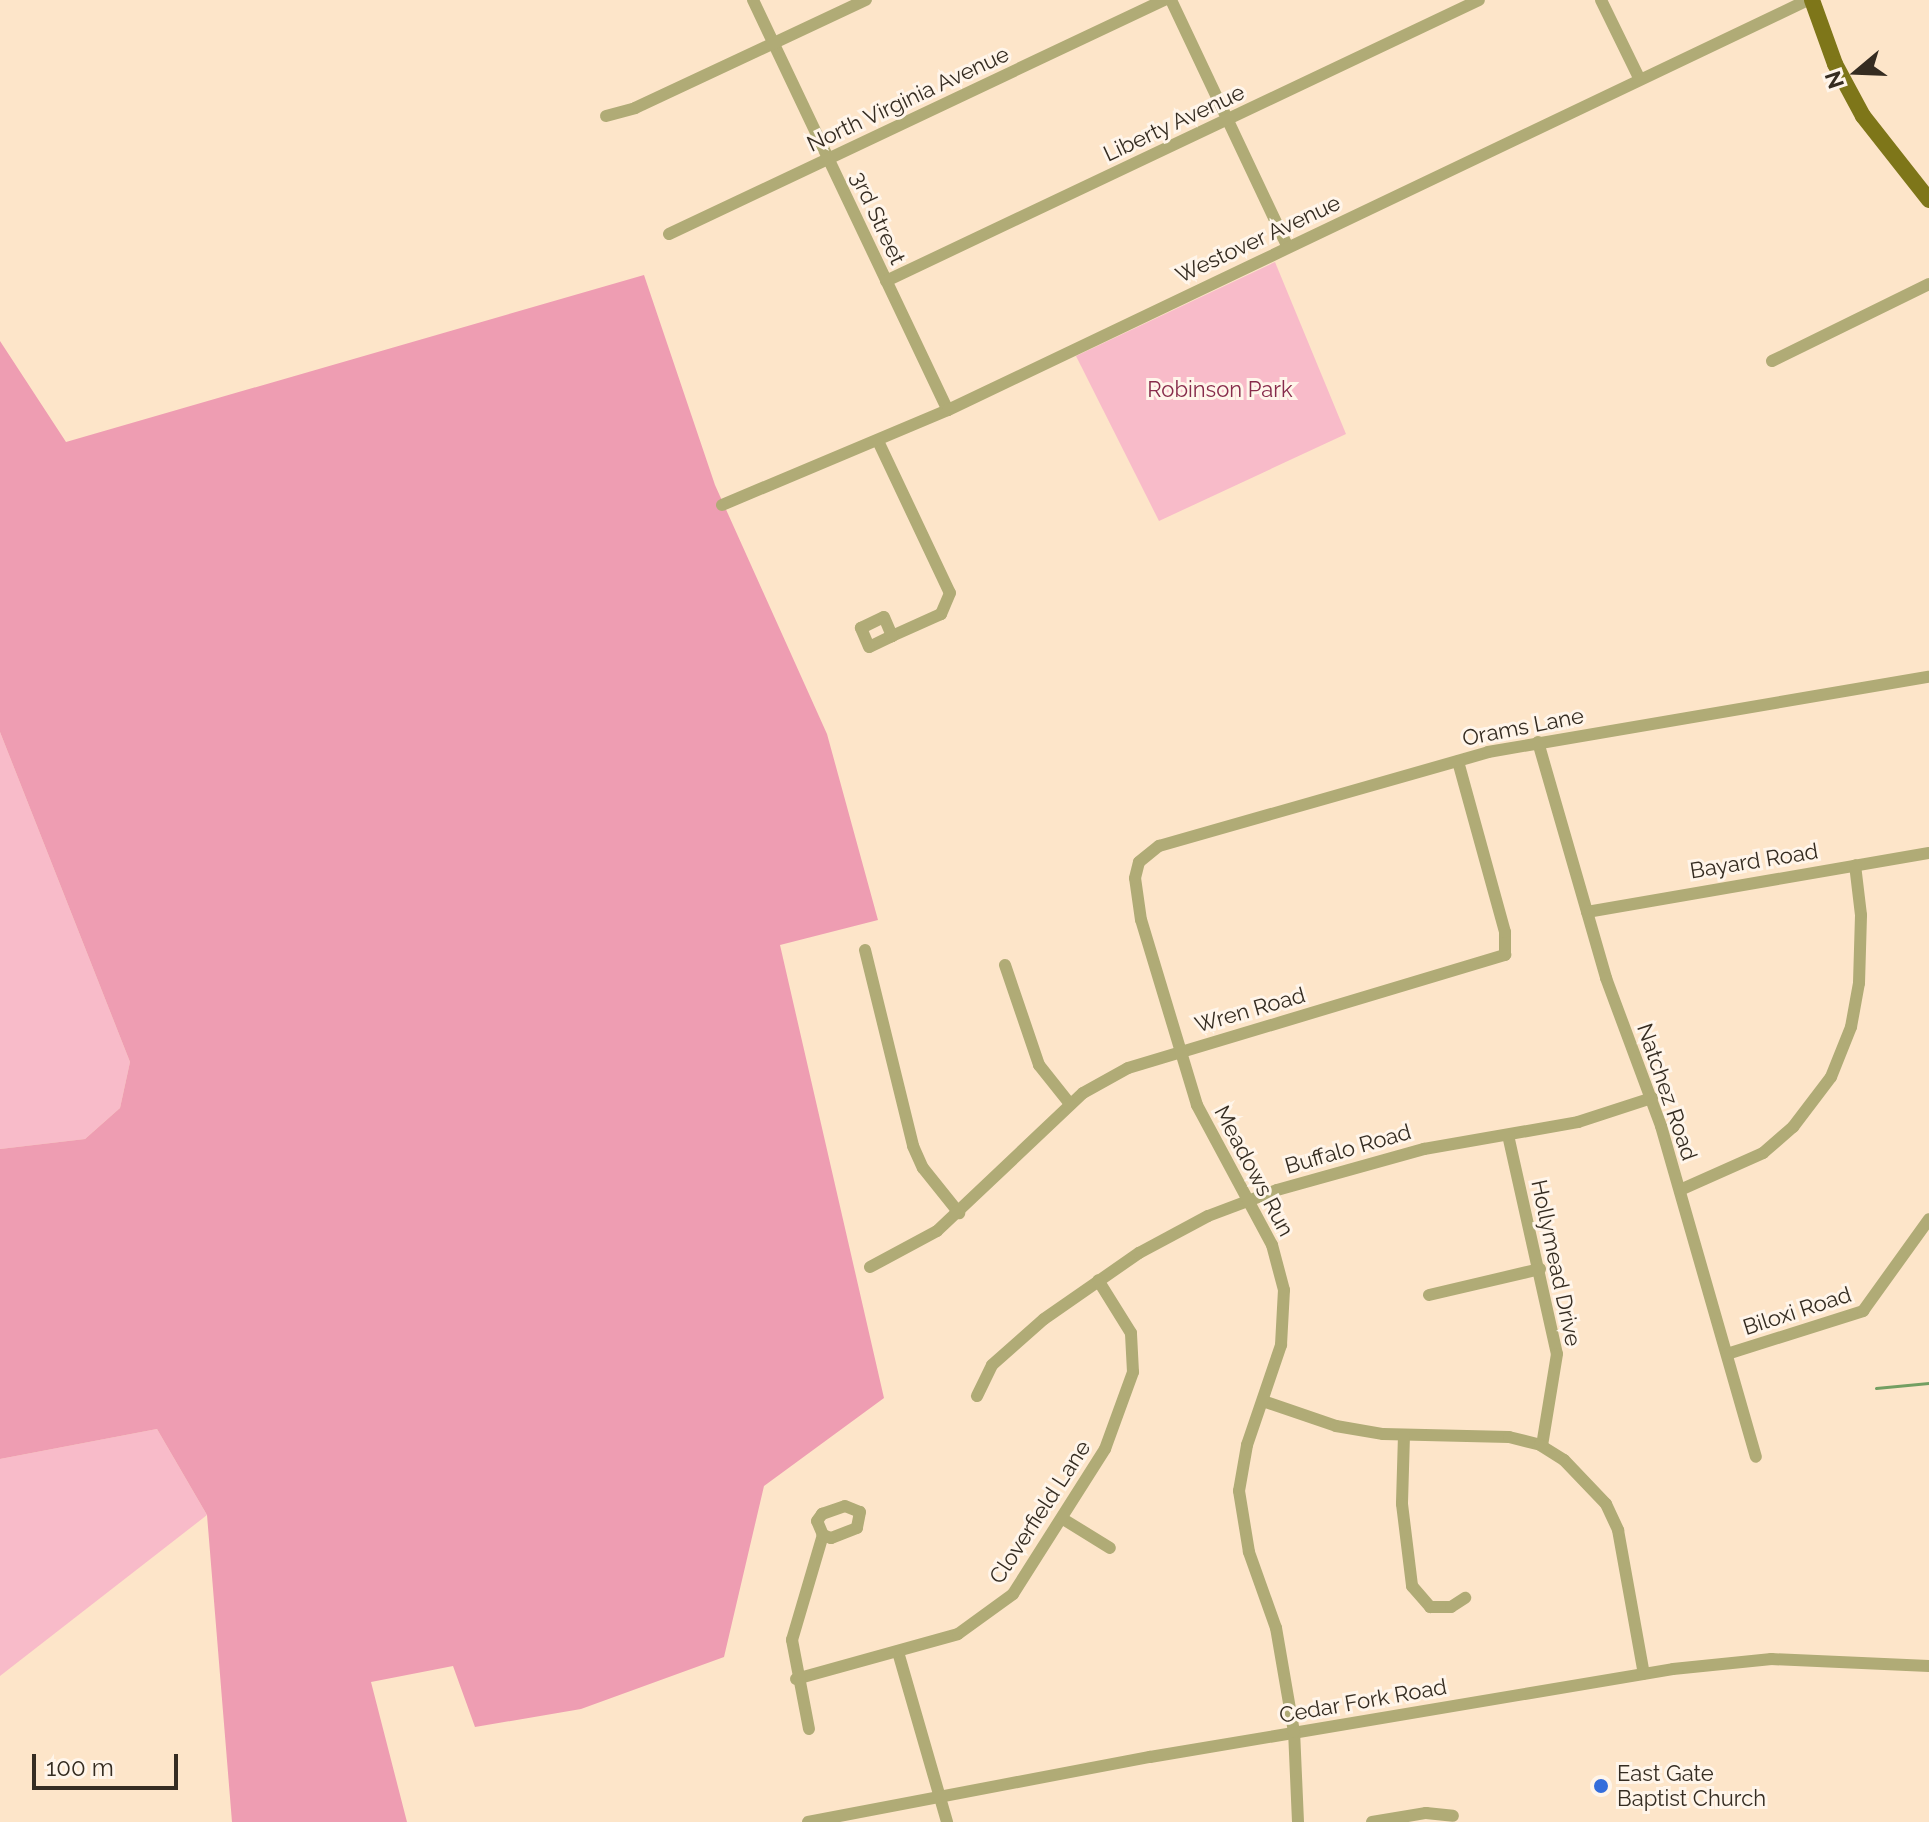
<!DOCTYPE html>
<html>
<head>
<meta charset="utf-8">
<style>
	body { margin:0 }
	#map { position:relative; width:1929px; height:1822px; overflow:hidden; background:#fde5c9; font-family:Raleway,sans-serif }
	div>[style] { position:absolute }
	.green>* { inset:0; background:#f8bbc9 }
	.forest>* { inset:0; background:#ee9db2 }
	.stream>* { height:3px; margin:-1.5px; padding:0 1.5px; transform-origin:1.5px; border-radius:1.5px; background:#739f62 }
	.minor>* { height:12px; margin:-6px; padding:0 6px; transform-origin:6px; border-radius:6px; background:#b0ab76 }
	.major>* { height:16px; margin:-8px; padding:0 8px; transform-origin:8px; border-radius:8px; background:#7e7619 }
	.dots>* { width:22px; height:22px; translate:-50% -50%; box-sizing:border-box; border:4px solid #fff5ea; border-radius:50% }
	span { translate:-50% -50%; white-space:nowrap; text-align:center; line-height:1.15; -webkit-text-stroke:6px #fff5ea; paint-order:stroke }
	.street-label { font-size:22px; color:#352c21 }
	.park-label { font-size:22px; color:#872b4b }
	.poi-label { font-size:22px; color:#352c21 }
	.left { translate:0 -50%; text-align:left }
	.north { position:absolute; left:1817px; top:32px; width:80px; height:80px; -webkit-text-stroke:6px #fff5ea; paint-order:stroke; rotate:251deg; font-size:22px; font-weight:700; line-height:32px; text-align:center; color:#352c21 }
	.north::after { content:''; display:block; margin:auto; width:28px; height:36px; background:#352c21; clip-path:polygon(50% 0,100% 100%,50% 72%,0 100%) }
	.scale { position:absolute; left:32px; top:1754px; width:146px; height:36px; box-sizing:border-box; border:4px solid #352c21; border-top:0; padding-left:10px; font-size:24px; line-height:28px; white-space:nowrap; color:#352c21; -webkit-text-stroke:6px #fff5ea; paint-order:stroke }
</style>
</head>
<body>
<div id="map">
	<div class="green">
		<i style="clip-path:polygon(1275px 262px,1346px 434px,1159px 521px,1076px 356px)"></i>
		<i style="clip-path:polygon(0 732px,130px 1062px,120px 1108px,85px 1139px,0 1149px)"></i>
		<i style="clip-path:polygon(157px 1429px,207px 1515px,0 1676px,0 1459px)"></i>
	</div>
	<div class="forest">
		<i style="clip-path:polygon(644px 275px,715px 485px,827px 734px,878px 920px,780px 945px,884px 1398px,764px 1486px,724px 1657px,581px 1709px,475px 1727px,453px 1666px,371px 1682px,407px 1822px,232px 1822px,207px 1515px,157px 1429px,0 1459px,0 1149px,85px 1139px,120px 1108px,130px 1062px,0 732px,0 341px,66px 442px)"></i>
	</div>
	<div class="stream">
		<i style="left:1876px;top:1388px;width:53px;rotate:-5.4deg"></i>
	</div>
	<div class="minor">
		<i style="left:753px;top:0;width:454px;rotate:64.6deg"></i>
		<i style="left:1171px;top:0;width:273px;rotate:64.7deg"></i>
		<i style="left:1601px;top:0;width:87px;rotate:64deg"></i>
		<i style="left:606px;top:116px;width:30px;rotate:-15deg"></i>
		<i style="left:635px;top:108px;width:255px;rotate:-25.1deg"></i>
		<i style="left:669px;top:234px;width:548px;rotate:-25.3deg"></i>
		<i style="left:886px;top:281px;width:656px;rotate:-25.35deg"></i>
		<i style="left:1772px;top:361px;width:175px;rotate:-26.1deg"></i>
		<i style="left:878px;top:441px;width:168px;rotate:64.7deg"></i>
		<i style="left:950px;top:593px;width:23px;rotate:113deg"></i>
		<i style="left:941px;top:614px;width:54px;rotate:155.8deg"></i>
		<i style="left:892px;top:636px;width:25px;rotate:154deg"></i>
		<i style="left:869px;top:647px;width:21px;rotate:-113deg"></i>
		<i style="left:861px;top:628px;width:25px;rotate:-26deg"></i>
		<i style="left:884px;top:617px;width:21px;rotate:67deg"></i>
		<i style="left:722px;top:505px;width:245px;rotate:-22.8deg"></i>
		<i style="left:948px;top:410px;width:953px;rotate:-25.49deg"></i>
		<i style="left:1538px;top:742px;width:246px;rotate:73.9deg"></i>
		<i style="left:1606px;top:978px;width:158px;rotate:69.6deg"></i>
		<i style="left:1661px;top:1126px;width:344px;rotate:74deg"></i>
		<i style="left:1587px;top:912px;width:347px;rotate:-9.8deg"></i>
		<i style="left:865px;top:950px;width:202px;rotate:76.2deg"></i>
		<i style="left:913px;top:1146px;width:24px;rotate:66deg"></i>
		<i style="left:923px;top:1168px;width:58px;rotate:51.3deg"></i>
		<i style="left:1005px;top:965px;width:106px;rotate:71.2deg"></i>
		<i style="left:1039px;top:1065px;width:50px;rotate:51.5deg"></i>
		<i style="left:1508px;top:1135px;width:224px;rotate:77.4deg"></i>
		<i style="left:1557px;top:1354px;width:93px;rotate:99.3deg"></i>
		<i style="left:1680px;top:1190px;width:91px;rotate:-24deg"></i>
		<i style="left:1763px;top:1153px;width:40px;rotate:-41deg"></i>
		<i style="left:1793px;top:1127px;width:63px;rotate:-52.8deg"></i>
		<i style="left:1831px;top:1077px;width:54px;rotate:-68.2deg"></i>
		<i style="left:1851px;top:1027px;width:45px;rotate:-79.7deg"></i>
		<i style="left:1859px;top:983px;width:68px;rotate:-88.3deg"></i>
		<i style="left:1861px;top:915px;width:50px;rotate:-96.8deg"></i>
		<i style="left:870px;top:1267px;width:76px;rotate:-28.2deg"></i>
		<i style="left:937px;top:1231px;width:201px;rotate:-43.4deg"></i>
		<i style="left:1083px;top:1093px;width:51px;rotate:-29.1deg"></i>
		<i style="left:1128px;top:1068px;width:394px;rotate:-16.7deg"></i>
		<i style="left:1505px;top:955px;width:23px;rotate:-90deg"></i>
		<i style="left:1505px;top:932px;width:177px;rotate:-105.4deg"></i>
		<i style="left:1429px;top:1295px;width:114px;rotate:-13.2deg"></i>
		<i style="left:1727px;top:1354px;width:143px;rotate:-17.5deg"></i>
		<i style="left:1863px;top:1311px;width:113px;rotate:-54.3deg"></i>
		<i style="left:977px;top:1396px;width:34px;rotate:-64deg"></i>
		<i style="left:992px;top:1365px;width:69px;rotate:-41.5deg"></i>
		<i style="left:1044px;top:1319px;width:116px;rotate:-34.8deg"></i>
		<i style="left:1139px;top:1253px;width:78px;rotate:-28.2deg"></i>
		<i style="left:1208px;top:1216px;width:74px;rotate:-20.6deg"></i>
		<i style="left:1277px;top:1190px;width:153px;rotate:-15.6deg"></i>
		<i style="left:1424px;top:1149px;width:156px;rotate:-9.9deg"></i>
		<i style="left:1578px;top:1122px;width:78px;rotate:-18deg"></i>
		<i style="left:1263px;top:1401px;width:77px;rotate:18.9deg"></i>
		<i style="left:1336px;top:1426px;width:48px;rotate:9.7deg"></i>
		<i style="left:1383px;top:1434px;width:126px;rotate:1.4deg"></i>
		<i style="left:1509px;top:1437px;width:32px;rotate:14deg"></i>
		<i style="left:1540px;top:1445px;width:28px;rotate:32deg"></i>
		<i style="left:1564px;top:1460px;width:61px;rotate:46.3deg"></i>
		<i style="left:1606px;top:1504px;width:29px;rotate:65deg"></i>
		<i style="left:1618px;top:1530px;width:146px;rotate:79.8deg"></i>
		<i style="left:1404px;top:1435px;width:69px;rotate:91.7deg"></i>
		<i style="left:1402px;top:1504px;width:83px;rotate:83deg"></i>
		<i style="left:1412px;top:1586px;width:28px;rotate:49deg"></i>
		<i style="left:1430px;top:1607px;width:21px"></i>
		<i style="left:1451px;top:1607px;width:17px;rotate:-33deg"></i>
		<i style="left:1063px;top:1519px;width:55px;rotate:31.7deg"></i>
		<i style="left:898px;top:1652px;width:177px;rotate:73.9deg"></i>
		<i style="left:796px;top:1679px;width:168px;rotate:-15.5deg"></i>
		<i style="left:958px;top:1634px;width:68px;rotate:-36deg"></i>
		<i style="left:1013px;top:1594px;width:172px;rotate:-57.6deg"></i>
		<i style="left:1105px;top:1449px;width:82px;rotate:-70deg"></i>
		<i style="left:1133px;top:1372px;width:39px;rotate:-93deg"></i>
		<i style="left:1131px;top:1333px;width:62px;rotate:-121.9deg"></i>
		<i style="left:809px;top:1729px;width:91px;rotate:-100.8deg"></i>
		<i style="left:792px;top:1640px;width:109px;rotate:-73.6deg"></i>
		<i style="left:823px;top:1535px;width:15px;rotate:-113deg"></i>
		<i style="left:817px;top:1521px;width:9px;rotate:-54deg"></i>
		<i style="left:822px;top:1514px;width:24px;rotate:-19deg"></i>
		<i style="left:845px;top:1506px;width:16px;rotate:22deg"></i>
		<i style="left:860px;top:1512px;width:16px;rotate:101deg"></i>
		<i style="left:857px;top:1528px;width:28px;rotate:159deg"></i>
		<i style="left:831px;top:1538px;width:9px;rotate:-159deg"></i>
		<i style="left:808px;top:1822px;width:348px;rotate:-10.8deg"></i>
		<i style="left:1150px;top:1757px;width:530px;rotate:-9.55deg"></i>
		<i style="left:1673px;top:1669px;width:99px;rotate:-5.8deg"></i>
		<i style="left:1771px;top:1659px;width:158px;rotate:2.5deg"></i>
		<i style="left:1298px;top:1822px;width:90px;rotate:-92.5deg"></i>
		<i style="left:1294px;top:1732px;width:106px;rotate:-99.8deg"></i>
		<i style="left:1276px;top:1628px;width:81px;rotate:-109.6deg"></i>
		<i style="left:1249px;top:1552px;width:62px;rotate:-99.3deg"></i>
		<i style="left:1239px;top:1491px;width:47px;rotate:-80.1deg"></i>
		<i style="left:1247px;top:1445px;width:106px;rotate:-71.2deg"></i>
		<i style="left:1281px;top:1345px;width:55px;rotate:-86.9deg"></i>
		<i style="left:1284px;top:1290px;width:47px;rotate:-104.9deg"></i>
		<i style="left:1272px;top:1245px;width:159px;rotate:-118.2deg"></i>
		<i style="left:1197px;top:1105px;width:193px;rotate:-106.8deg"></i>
		<i style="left:1141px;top:920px;width:42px;rotate:-98.1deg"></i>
		<i style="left:1135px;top:878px;width:16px;rotate:-76deg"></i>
		<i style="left:1139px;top:862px;width:26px;rotate:-39deg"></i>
		<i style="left:1159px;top:846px;width:342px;rotate:-15.9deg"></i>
		<i style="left:1488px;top:752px;width:447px;rotate:-9.7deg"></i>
		<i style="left:1372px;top:1822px;width:55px;rotate:-9.5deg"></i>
		<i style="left:1426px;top:1813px;width:27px;rotate:6deg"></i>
	</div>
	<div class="major">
		<i style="left:1812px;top:0;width:68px;rotate:70.2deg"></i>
		<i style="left:1835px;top:64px;width:59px;rotate:61.7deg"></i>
		<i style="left:1863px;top:116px;width:107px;rotate:51.8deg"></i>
	</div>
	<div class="dots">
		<i style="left:1601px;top:1786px;background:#346ddb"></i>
	</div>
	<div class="street-label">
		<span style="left:908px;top:99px;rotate:-25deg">North Virginia Avenue</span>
		<span style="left:1174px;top:123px;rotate:-25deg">Liberty Avenue</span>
		<span style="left:878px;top:218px;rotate:65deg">3rd Street</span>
		<span style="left:1258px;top:239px;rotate:-25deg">Westover Avenue</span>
		<span style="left:1523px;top:727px;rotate:-11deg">Orams Lane</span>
		<span style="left:1754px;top:861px;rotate:-9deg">Bayard Road</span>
		<span style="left:1250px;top:1010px;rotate:-16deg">Wren Road</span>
		<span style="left:1667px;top:1092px;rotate:71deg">Natchez Road</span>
		<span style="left:1348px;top:1149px;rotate:-16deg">Buffalo Road</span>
		<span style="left:1254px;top:1171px;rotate:62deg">Meadows Run</span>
		<span style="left:1556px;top:1263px;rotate:78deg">Hollymead Drive</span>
		<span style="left:1797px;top:1311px;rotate:-18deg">Biloxi Road</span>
		<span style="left:1040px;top:1512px;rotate:-57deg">Cloverfield Lane</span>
		<span style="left:1363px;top:1701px;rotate:-10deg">Cedar Fork Road</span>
	</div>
	<div class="park-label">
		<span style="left:1220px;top:390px">Robinson Park</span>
	</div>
	<div class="poi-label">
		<span class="left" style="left:1617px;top:1786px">East Gate<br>Baptist Church</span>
	</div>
	<div class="north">N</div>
	<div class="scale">100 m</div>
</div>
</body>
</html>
